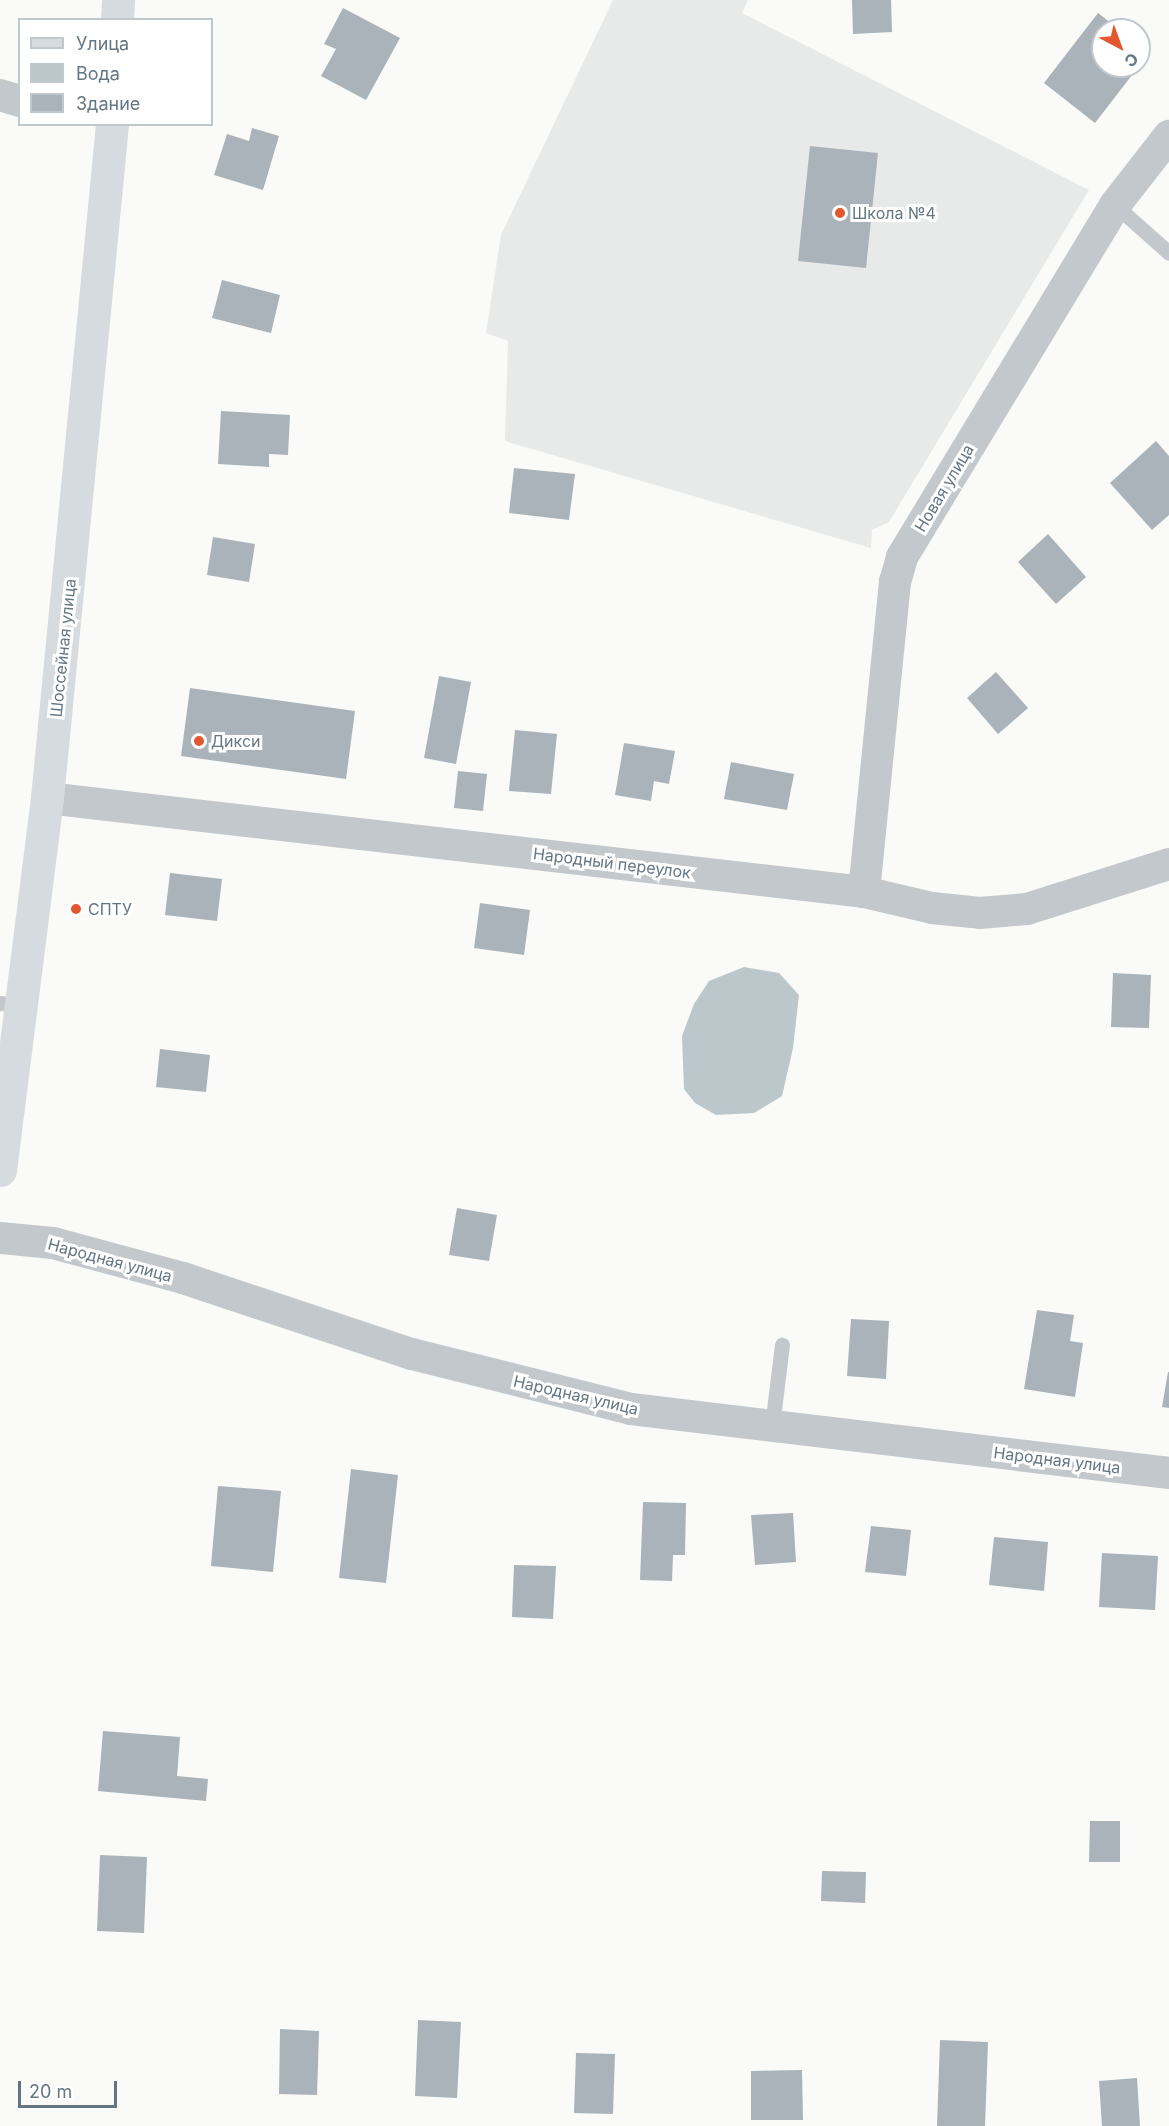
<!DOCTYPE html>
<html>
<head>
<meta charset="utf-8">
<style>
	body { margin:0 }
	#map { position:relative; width:1169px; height:2126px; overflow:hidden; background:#fafaf8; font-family:Inter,sans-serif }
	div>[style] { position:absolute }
	.built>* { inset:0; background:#e8e9e9 }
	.water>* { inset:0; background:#bbc7cb }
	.building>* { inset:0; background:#aab3b9 }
	.service>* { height:15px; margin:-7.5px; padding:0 7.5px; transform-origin:7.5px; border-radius:7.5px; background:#c3c8cc }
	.minor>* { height:32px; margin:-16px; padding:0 16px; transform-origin:16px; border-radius:16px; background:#c3c8cc }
	.primary>* { height:33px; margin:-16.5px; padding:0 16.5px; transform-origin:16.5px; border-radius:16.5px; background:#d6dbdf }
	.dots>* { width:16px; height:16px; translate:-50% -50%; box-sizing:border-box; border:3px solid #fff; border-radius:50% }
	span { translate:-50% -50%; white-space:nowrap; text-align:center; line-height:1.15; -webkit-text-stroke:6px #fff; paint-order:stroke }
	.poi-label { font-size:16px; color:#657683 }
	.left { translate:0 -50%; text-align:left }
	.street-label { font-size:16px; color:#657683 }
	.legend { position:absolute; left:18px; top:18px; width:195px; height:108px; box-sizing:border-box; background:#fff; border:2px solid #c1c8cd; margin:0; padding:8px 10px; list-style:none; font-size:18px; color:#657683 }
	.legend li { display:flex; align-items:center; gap:12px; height:30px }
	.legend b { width:30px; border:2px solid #c1c8cd }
	.north { position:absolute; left:1091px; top:18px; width:60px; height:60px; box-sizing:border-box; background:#fff; border:2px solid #c1c8cd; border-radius:50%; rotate:139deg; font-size:16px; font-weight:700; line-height:24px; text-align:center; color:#657683 }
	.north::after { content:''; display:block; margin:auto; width:21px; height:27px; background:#e4572e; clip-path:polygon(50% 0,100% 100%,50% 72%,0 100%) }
	.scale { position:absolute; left:18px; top:2081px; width:99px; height:27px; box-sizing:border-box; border:3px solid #657683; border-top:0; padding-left:8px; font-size:18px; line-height:21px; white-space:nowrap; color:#657683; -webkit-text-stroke:4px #fff; paint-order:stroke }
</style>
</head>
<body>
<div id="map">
	<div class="built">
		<i style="clip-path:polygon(613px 0,748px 0,742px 13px,1089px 190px,889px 522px,872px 530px,871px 548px,505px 441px,508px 341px,486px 333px,501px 235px)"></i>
	</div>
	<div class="water">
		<i style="clip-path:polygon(744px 967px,779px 973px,799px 995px,793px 1048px,782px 1096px,754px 1113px,716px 1115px,695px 1103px,684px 1089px,682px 1036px,694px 1004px,709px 981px)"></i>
	</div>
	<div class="building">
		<i style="clip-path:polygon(852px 0,891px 0,892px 32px,853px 34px)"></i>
		<i style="clip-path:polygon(343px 8px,400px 38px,366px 100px,321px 76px,336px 49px,324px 44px)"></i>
		<i style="clip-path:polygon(1098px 13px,1120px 30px,1103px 30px,1103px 66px,1139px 66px,1095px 123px,1044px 83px)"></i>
		<i style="clip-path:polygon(1139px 45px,1149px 53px,1139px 66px)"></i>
		<i style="clip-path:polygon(252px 128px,279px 136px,263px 190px,214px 175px,227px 134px,249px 141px)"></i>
		<i style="clip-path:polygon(810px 146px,878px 153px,866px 268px,798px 261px)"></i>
		<i style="clip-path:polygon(222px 280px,280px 295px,271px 333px,212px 318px)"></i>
		<i style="clip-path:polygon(221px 411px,290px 415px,288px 455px,269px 454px,269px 467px,218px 464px)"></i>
		<i style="clip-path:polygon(1156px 441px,1169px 456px,1169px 515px,1152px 530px,1110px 483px)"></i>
		<i style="clip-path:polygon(514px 468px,575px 474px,569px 520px,509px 513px)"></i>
		<i style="clip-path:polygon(1048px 534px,1086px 577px,1056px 604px,1018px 562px)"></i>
		<i style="clip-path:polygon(213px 537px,255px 544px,249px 582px,207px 575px)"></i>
		<i style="clip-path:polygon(996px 672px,1028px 708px,998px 734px,967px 698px)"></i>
		<i style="clip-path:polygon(439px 676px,471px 682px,456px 764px,424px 758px)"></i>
		<i style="clip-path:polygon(190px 688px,355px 711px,346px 779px,181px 756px)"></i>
		<i style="clip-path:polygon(515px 730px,557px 734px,551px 794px,509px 791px)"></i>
		<i style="clip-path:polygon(624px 743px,675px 751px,669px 784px,654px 781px,651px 801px,615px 795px)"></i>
		<i style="clip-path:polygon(731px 762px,794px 774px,787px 810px,724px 799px)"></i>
		<i style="clip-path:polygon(458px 771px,487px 774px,483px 811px,454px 808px)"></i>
		<i style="clip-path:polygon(170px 873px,222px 879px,217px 921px,165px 915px)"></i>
		<i style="clip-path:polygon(480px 903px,530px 910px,524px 955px,474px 948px)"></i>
		<i style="clip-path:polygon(1113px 973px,1151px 975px,1149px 1028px,1111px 1027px)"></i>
		<i style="clip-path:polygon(160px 1049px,210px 1055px,206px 1092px,156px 1087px)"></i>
		<i style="clip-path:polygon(457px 1208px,497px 1215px,489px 1261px,449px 1255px)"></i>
		<i style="clip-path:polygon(1037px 1310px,1074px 1315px,1070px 1341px,1083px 1343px,1075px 1397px,1024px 1389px)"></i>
		<i style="clip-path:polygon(851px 1319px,889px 1321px,886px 1379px,847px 1376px)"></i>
		<i style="clip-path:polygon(1168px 1372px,1169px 1372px,1169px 1408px,1162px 1407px)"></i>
		<i style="clip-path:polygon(351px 1469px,398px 1475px,386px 1583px,339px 1578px)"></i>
		<i style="clip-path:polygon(218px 1486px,281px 1491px,273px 1572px,211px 1566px)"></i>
		<i style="clip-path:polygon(643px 1502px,686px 1503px,685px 1555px,673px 1555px,672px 1581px,640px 1580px)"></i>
		<i style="clip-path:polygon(793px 1513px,796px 1562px,755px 1565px,751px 1515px)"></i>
		<i style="clip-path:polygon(871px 1526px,911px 1530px,906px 1576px,865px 1572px)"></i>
		<i style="clip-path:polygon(994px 1537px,1048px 1542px,1044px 1591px,989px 1585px)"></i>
		<i style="clip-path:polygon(1102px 1553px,1158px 1556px,1155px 1610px,1099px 1607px)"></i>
		<i style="clip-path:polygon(514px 1565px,556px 1566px,553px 1619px,512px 1617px)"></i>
		<i style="clip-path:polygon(103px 1731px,180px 1737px,177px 1776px,208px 1779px,206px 1801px,98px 1791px)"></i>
		<i style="clip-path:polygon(1090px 1821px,1120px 1821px,1120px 1862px,1089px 1862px)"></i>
		<i style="clip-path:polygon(100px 1855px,147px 1857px,144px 1933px,97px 1931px)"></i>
		<i style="clip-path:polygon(822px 1871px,866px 1872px,865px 1903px,821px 1901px)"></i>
		<i style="clip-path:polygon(418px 2020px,461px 2022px,457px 2098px,415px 2096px)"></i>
		<i style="clip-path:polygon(280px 2029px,319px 2031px,317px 2095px,279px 2094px)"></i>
		<i style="clip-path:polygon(940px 2040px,988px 2042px,985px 2126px,937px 2126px)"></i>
		<i style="clip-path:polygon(576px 2053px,615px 2054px,613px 2114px,574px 2113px)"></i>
		<i style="clip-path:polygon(802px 2070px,803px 2120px,751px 2120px,751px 2071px)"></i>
		<i style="clip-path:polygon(1137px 2078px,1140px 2126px,1102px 2126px,1099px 2081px)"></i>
	</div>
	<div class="service">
		<i style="left:1115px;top:205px;width:72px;rotate:41.6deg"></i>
		<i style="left:0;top:1003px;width:21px;rotate:5deg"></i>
		<i style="left:772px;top:1426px;width:82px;rotate:-83deg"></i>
	</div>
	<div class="minor">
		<i style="left:0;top:95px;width:21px;rotate:17deg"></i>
		<i style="left:47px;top:798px;width:822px;rotate:6.56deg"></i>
		<i style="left:864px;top:892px;width:70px;rotate:13.2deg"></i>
		<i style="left:932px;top:908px;width:48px;rotate:5.9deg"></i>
		<i style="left:980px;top:913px;width:47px;rotate:-4.9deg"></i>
		<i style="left:1027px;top:909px;width:149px;rotate:-17.6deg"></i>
		<i style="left:864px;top:892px;width:312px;rotate:-84.3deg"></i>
		<i style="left:895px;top:582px;width:26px;rotate:-74deg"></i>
		<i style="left:902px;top:557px;width:411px;rotate:-58.8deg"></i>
		<i style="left:1115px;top:205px;width:88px;rotate:-52deg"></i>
		<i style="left:0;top:1238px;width:53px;rotate:5.4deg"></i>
		<i style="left:53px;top:1243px;width:135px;rotate:15.1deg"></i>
		<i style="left:183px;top:1278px;width:241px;rotate:18.4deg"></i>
		<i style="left:412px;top:1354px;width:226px;rotate:14.1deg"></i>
		<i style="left:631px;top:1409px;width:542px;rotate:6.78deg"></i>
	</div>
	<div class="primary">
		<i style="left:117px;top:20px;width:20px;rotate:-87deg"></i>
		<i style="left:0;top:1170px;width:375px;rotate:-82.8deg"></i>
		<i style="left:47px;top:798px;width:677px;rotate:-84.49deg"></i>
	</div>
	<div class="dots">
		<i style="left:840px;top:213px;background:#e4572e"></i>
		<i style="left:199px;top:741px;background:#e4572e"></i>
		<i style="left:76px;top:909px;background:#e4572e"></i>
	</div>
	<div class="poi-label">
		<span class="left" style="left:852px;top:213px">Школа №4</span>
		<span class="left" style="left:211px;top:741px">Дикси</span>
		<span class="left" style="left:88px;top:909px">СПТУ</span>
	</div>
	<div class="street-label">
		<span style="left:944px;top:488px;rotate:-59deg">Новая улица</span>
		<span style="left:63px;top:648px;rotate:-84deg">Шоссейная улица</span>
		<span style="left:612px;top:863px;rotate:7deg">Народный переулок</span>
		<span style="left:110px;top:1260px;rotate:15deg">Народная улица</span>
		<span style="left:576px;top:1395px;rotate:13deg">Народная улица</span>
		<span style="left:1057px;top:1460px;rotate:7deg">Народная улица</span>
	</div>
	<ul class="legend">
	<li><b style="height:8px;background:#d6dbdf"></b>Улица</li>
	<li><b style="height:16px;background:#bbc7cb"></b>Вода</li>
	<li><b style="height:16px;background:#aab3b9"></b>Здание</li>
	</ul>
	<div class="north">С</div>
	<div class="scale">20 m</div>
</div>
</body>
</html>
